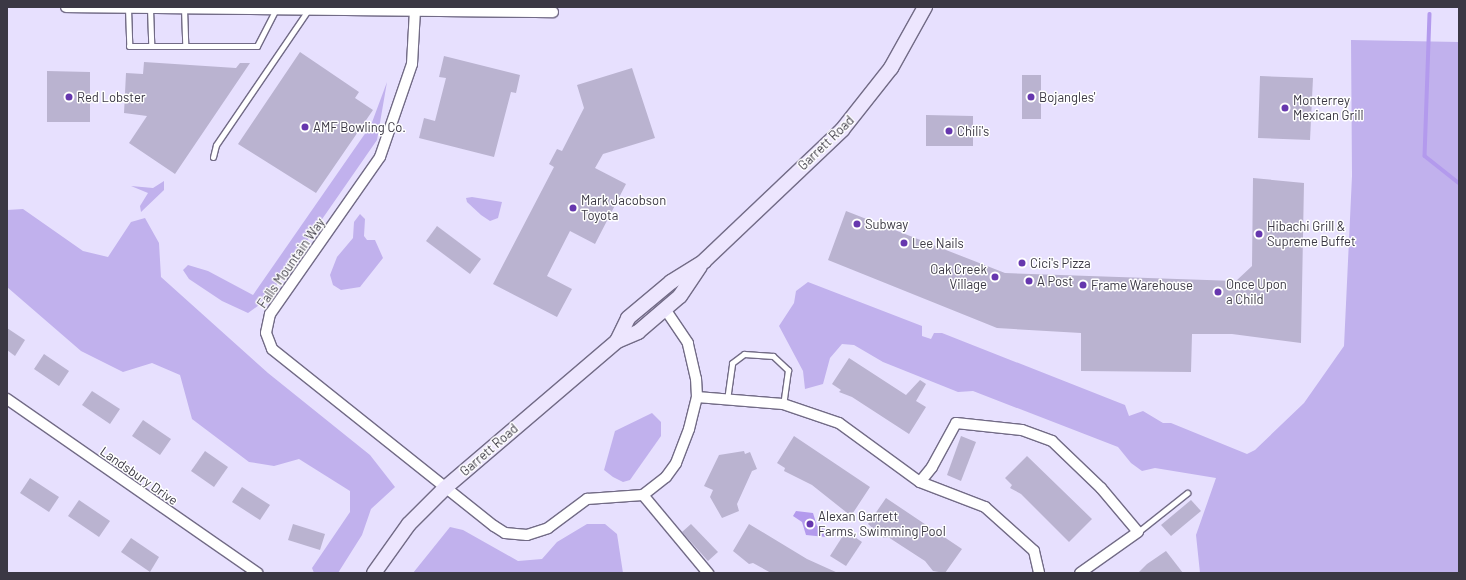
<!DOCTYPE html>
<html>
<head>
<meta charset="utf-8">
<style>
	body { margin:0 }
	#map { position:relative; width:1466px; height:580px; overflow:hidden; background:#e7e0fe; font-family:Barlow,sans-serif }
	div>[style] { position:absolute }
	.green>* { inset:0; background:#c1b1ed }
	.water>* { inset:0; background:#b39aed }
	.stream>* { height:3.5px; margin:-1.75px; padding:0 1.75px; transform-origin:1.75px; border-radius:1.75px; background:#b39aed }
	.building>* { inset:0; background:#bab3d0 }
	.roads { filter:drop-shadow(1px 0 #726b86) drop-shadow(-1px 0 #726b86) drop-shadow(0 1px #726b86) drop-shadow(0 -1px #726b86) }
	.lane>* { height:5px; margin:-2.5px; padding:0 2.5px; transform-origin:2.5px; border-radius:2.5px; background:#fff }
	.street>* { height:10px; margin:-5px; padding:0 5px; transform-origin:5px; border-radius:5px; background:#fff }
	.secondary>* { height:14px; margin:-7px; padding:0 7px; transform-origin:7px; border-radius:7px; background:#ede6fe }
	.dots>* { width:11px; height:11px; translate:-50% -50%; box-sizing:border-box; border:2px solid #fff; border-radius:50% }
	span { translate:-50% -50%; white-space:nowrap; text-align:center; line-height:1.15; -webkit-text-stroke:3px #fff; paint-order:stroke }
	.poi-label { font-size:13px; color:#3b3844 }
	.left { translate:0 -50%; text-align:left }
	.right { translate:-100% -50%; text-align:right }
	.street-label { font-size:13px; color:#3b3844 }
	.frame { position:absolute; inset:0; border:8px solid #3b3844; pointer-events:none }
</style>
</head>
<body>
<div id="map">
	<div class="green">
		<i style="clip-path:polygon(1351px 40px,1459px 42px,1459px 573px,1200px 573px,1196px 535px,1216px 478px,1155px 468px,1142px 471px,1131px 463px,1118px 447px,973px 391px,958px 392px,883px 362px,854px 345px,842px 344px,830px 358px,823px 384px,805px 389px,803px 371px,779px 326px,794px 303px,796px 291px,808px 282px,922px 326px,922px 336px,931px 339px,934px 333px,942px 333px,1125px 405px,1129px 416px,1143px 411px,1163px 423px,1171px 423px,1247px 454px,1255px 450px,1304px 403px,1344px 346px,1352px 176px)"></i>
		<i style="clip-path:polygon(387px 82px,377px 140px,266px 300px,248px 313px,222px 301px,189px 279px,183px 270px,188px 265px,208px 271px,253px 295px,371px 125px)"></i>
		<i style="clip-path:polygon(164px 181px,164px 190px,141px 212px,140px 206px,148px 193px,131px 186px,153px 188px)"></i>
		<i style="clip-path:polygon(472px 197px,502px 202px,498px 218px,490px 221px,481px 215px,467px 202px,466px 198px)"></i>
		<i style="clip-path:polygon(23px 209px,83px 251px,108px 257px,131px 222px,145px 218px,159px 243px,161px 277px,268px 373px,370px 455px,395px 487px,371px 509px,362px 535px,338px 573px,314px 573px,312px 568px,350px 512px,350px 491px,299px 459px,274px 466px,249px 462px,192px 419px,180px 375px,152px 363px,123px 372px,81px 351px,7px 287px,7px 210px)"></i>
		<i style="clip-path:polygon(360px 214px,365px 219px,364px 236px,367px 240px,375px 240px,383px 258px,360px 287px,341px 290px,333px 285px,330px 275px,337px 257px,353px 238px,354px 222px)"></i>
		<i style="clip-path:polygon(652px 413px,661px 422px,661px 436px,630px 480px,623px 482px,613px 477px,604px 470px,615px 431px)"></i>
		<i style="clip-path:polygon(587px 524px,605px 524px,617px 534px,623px 573px,413px 573px,450px 527px,463px 530px,518px 561px,542px 559px,557px 542px)"></i>
	</div>
	<div class="water">
		<i style="clip-path:polygon(796px 511px,813px 513px,817px 526px,827px 530px,826px 537px,806px 535px,802px 522px,793px 516px)"></i>
	</div>
	<div class="stream">
		<i style="left:1430px;top:14px;width:142px;rotate:92deg"></i>
		<i style="left:1425px;top:156px;width:43px;rotate:38.5deg"></i>
	</div>
	<div class="building">
		<i style="clip-path:polygon(300px 52px,359px 92px,355px 98px,373px 110px,316px 193px,238px 144px)"></i>
		<i style="clip-path:polygon(444px 56px,520px 75px,516px 93px,511px 92px,494px 157px,419px 138px,424px 118px,435px 121px,446px 78px,439px 77px)"></i>
		<i style="clip-path:polygon(144px 62px,236px 68px,240px 63px,250px 63px,175px 174px,129px 143px,147px 116px,124px 113px,126px 73px,143px 74px)"></i>
		<i style="clip-path:polygon(632px 68px,655px 138px,603px 154px,595px 168px,626px 184px,595px 244px,570px 231px,547px 276px,572px 289px,557px 317px,493px 284px,554px 167px,549px 164px,557px 149px,562px 151px,584px 108px,577px 85px)"></i>
		<i style="clip-path:polygon(47px 71px,90px 72px,90px 122px,47px 122px)"></i>
		<i style="clip-path:polygon(1022px 75px,1041px 75px,1041px 119px,1022px 119px)"></i>
		<i style="clip-path:polygon(1260px 76px,1313px 78px,1310px 140px,1258px 138px)"></i>
		<i style="clip-path:polygon(926px 115px,973px 116px,973px 146px,926px 146px)"></i>
		<i style="clip-path:polygon(1253px 178px,1304px 183px,1301px 343px,1232px 334px,1192px 334px,1191px 372px,1081px 371px,1081px 333px,997px 328px,828px 260px,846px 211px,1005px 273px,1236px 281px,1252px 266px)"></i>
		<i style="clip-path:polygon(437px 226px,481px 259px,470px 274px,426px 241px)"></i>
		<i style="clip-path:polygon(7px 328px,25px 340px,15px 356px,7px 350px)"></i>
		<i style="clip-path:polygon(44px 354px,69px 371px,59px 386px,34px 369px)"></i>
		<i style="clip-path:polygon(849px 358px,906px 395px,920px 380px,926px 384px,916px 401px,926px 407px,909px 434px,852px 397px,839px 392px,841px 390px,832px 384px)"></i>
		<i style="clip-path:polygon(92px 391px,120px 409px,110px 424px,82px 405px)"></i>
		<i style="clip-path:polygon(143px 420px,171px 439px,160px 455px,132px 436px)"></i>
		<i style="clip-path:polygon(794px 436px,870px 487px,851px 516px,812px 485px,784px 471px,785px 468px,777px 463px)"></i>
		<i style="clip-path:polygon(961px 436px,976px 442px,961px 481px,947px 475px)"></i>
		<i style="clip-path:polygon(205px 451px,228px 467px,214px 487px,191px 471px)"></i>
		<i style="clip-path:polygon(744px 451px,745px 454px,750px 452px,757px 469px,752px 471px,737px 504px,739px 511px,722px 518px,710px 497px,713px 490px,704px 486px,719px 455px)"></i>
		<i style="clip-path:polygon(1027px 456px,1092px 519px,1069px 542px,1021px 494px,1010px 488px,1012px 485px,1005px 478px)"></i>
		<i style="clip-path:polygon(30px 478px,59px 497px,49px 512px,20px 493px)"></i>
		<i style="clip-path:polygon(242px 487px,270px 505px,260px 520px,232px 502px)"></i>
		<i style="clip-path:polygon(886px 498px,962px 549px,945px 573px,933px 571px,925px 561px,888px 537px,884px 538px,868px 524px)"></i>
		<i style="clip-path:polygon(79px 500px,110px 521px,99px 537px,68px 516px)"></i>
		<i style="clip-path:polygon(1191px 500px,1201px 511px,1171px 536px,1161px 525px)"></i>
		<i style="clip-path:polygon(293px 524px,325px 534px,320px 550px,288px 540px)"></i>
		<i style="clip-path:polygon(691px 524px,718px 552px,708px 561px,682px 532px)"></i>
		<i style="clip-path:polygon(749px 524px,807px 559px,838px 573px,771px 573px,753px 563px,749px 564px,733px 551px)"></i>
		<i style="clip-path:polygon(846px 531px,862px 542px,846px 566px,830px 556px)"></i>
		<i style="clip-path:polygon(131px 538px,159px 557px,150px 572px,121px 552px)"></i>
		<i style="clip-path:polygon(1166px 551px,1183px 573px,1138px 573px,1147px 564px)"></i>
	</div>
	<div class="roads">
		<div class="lane">
			<i style="left:128px;top:8px;width:38px;rotate:88deg"></i>
			<i style="left:129px;top:46px;width:128px"></i>
			<i style="left:257px;top:46px;width:42px;rotate:-62.8deg"></i>
			<i style="left:150px;top:8px;width:38px;rotate:88deg"></i>
			<i style="left:184px;top:8px;width:38px;rotate:88deg"></i>
			<i style="left:213px;top:157px;width:12px;rotate:-76deg"></i>
			<i style="left:216px;top:145px;width:163px;rotate:-55.7deg"></i>
			<i style="left:727px;top:400px;width:37px;rotate:-82deg"></i>
			<i style="left:732px;top:363px;width:15px;rotate:-37deg"></i>
			<i style="left:744px;top:354px;width:29px;rotate:4deg"></i>
			<i style="left:773px;top:356px;width:21px;rotate:43deg"></i>
			<i style="left:788px;top:370px;width:34px;rotate:98deg"></i>
			<i style="left:1138px;top:532px;width:63px;rotate:-38.5deg"></i>
		</div>
		<div class="street">
			<i style="left:66px;top:7px;width:487px;rotate:0.6deg"></i>
			<i style="left:415px;top:10px;width:54px;rotate:93.2deg"></i>
			<i style="left:412px;top:64px;width:98px;rotate:109deg"></i>
			<i style="left:380px;top:157px;width:192px;rotate:125deg"></i>
			<i style="left:270px;top:314px;width:19px;rotate:102deg"></i>
			<i style="left:266px;top:333px;width:17px;rotate:69deg"></i>
			<i style="left:272px;top:349px;width:284px;rotate:38.6deg"></i>
			<i style="left:494px;top:526px;width:13px;rotate:32deg"></i>
			<i style="left:505px;top:533px;width:22px;rotate:5deg"></i>
			<i style="left:527px;top:535px;width:22px;rotate:-18deg"></i>
			<i style="left:548px;top:528px;width:49px;rotate:-36.6deg"></i>
			<i style="left:587px;top:499px;width:56px;rotate:-4.1deg"></i>
			<i style="left:643px;top:495px;width:29px;rotate:-38deg"></i>
			<i style="left:666px;top:477px;width:17px;rotate:-54deg"></i>
			<i style="left:676px;top:463px;width:36px;rotate:-69deg"></i>
			<i style="left:689px;top:429px;width:33px;rotate:-76deg"></i>
			<i style="left:697px;top:397px;width:18px;rotate:-93deg"></i>
			<i style="left:696px;top:379px;width:37px;rotate:-103deg"></i>
			<i style="left:688px;top:343px;width:41px;rotate:-124.1deg"></i>
			<i style="left:697px;top:397px;width:86px;rotate:4.7deg"></i>
			<i style="left:783px;top:404px;width:59px;rotate:18.7deg"></i>
			<i style="left:839px;top:423px;width:100px;rotate:36.1deg"></i>
			<i style="left:920px;top:482px;width:70px;rotate:21deg"></i>
			<i style="left:985px;top:507px;width:66px;rotate:41.9deg"></i>
			<i style="left:1034px;top:551px;width:23px;rotate:77deg"></i>
			<i style="left:7px;top:399px;width:305px;rotate:34.8deg"></i>
			<i style="left:920px;top:482px;width:19px;rotate:-51deg"></i>
			<i style="left:932px;top:467px;width:50px;rotate:-61.4deg"></i>
			<i style="left:956px;top:423px;width:66px;rotate:6.1deg"></i>
			<i style="left:1022px;top:430px;width:32px;rotate:20deg"></i>
			<i style="left:1052px;top:441px;width:68px;rotate:43.8deg"></i>
			<i style="left:1101px;top:488px;width:57px;rotate:49.9deg"></i>
			<i style="left:1138px;top:532px;width:71px;rotate:144.7deg"></i>
			<i style="left:643px;top:495px;width:102px;rotate:50.2deg"></i>
		</div>
		<div class="secondary">
			<i style="left:617px;top:341px;width:25px;rotate:-64deg"></i>
			<i style="left:628px;top:318px;width:56px;rotate:-39.9deg"></i>
			<i style="left:671px;top:282px;width:39px;rotate:-32deg"></i>
			<i style="left:704px;top:261px;width:190px;rotate:-43.5deg"></i>
			<i style="left:842px;top:130px;width:79px;rotate:-51.7deg"></i>
			<i style="left:891px;top:68px;width:70px;rotate:-60.9deg"></i>
			<i style="left:374px;top:573px;width:60px;rotate:-54.5deg"></i>
			<i style="left:409px;top:524px;width:51px;rotate:-45deg"></i>
			<i style="left:445px;top:488px;width:226px;rotate:-40.5deg"></i>
			<i style="left:617px;top:341px;width:23px;rotate:-23deg"></i>
			<i style="left:638px;top:332px;width:55px;rotate:-40.6deg"></i>
			<i style="left:680px;top:296px;width:36px;rotate:-56deg"></i>
		</div>
	</div>
	<div class="dots">
		<i style="left:69px;top:97px;background:#6637ae"></i>
		<i style="left:1031px;top:97px;background:#6637ae"></i>
		<i style="left:1285px;top:108px;background:#6637ae"></i>
		<i style="left:305px;top:127px;background:#6637ae"></i>
		<i style="left:949px;top:131px;background:#6637ae"></i>
		<i style="left:573px;top:208px;background:#6637ae"></i>
		<i style="left:857px;top:224px;background:#6637ae"></i>
		<i style="left:1259px;top:234px;background:#6637ae"></i>
		<i style="left:904px;top:243px;background:#6637ae"></i>
		<i style="left:1022px;top:263px;background:#6637ae"></i>
		<i style="left:995px;top:277px;background:#6637ae"></i>
		<i style="left:1029px;top:281px;background:#6637ae"></i>
		<i style="left:1083px;top:285px;background:#6637ae"></i>
		<i style="left:1218px;top:292px;background:#6637ae"></i>
		<i style="left:810px;top:524px;background:#6637ae"></i>
	</div>
	<div class="poi-label">
		<span class="left" style="left:77px;top:97px">Red Lobster</span>
		<span class="left" style="left:1039px;top:97px">Bojangles'</span>
		<span class="left" style="left:1293px;top:108px">Monterrey<br>Mexican Grill</span>
		<span class="left" style="left:313px;top:127px">AMF Bowling Co.</span>
		<span class="left" style="left:957px;top:131px">Chili's</span>
		<span class="left" style="left:581px;top:208px">Mark Jacobson<br>Toyota</span>
		<span class="left" style="left:865px;top:224px">Subway</span>
		<span class="left" style="left:1267px;top:234px">Hibachi Grill &amp;<br>Supreme Buffet</span>
		<span class="left" style="left:912px;top:243px">Lee Nails</span>
		<span class="left" style="left:1030px;top:263px">Cici's Pizza</span>
		<span class="right" style="left:987px;top:277px">Oak Creek<br>Village</span>
		<span class="left" style="left:1037px;top:281px">A Post</span>
		<span class="left" style="left:1091px;top:285px">Frame Warehouse</span>
		<span class="left" style="left:1226px;top:292px">Once Upon<br>a Child</span>
		<span class="left" style="left:818px;top:524px">Alexan Garrett<br>Farms, Swimming Pool</span>
	</div>
	<div class="street-label">
		<span style="left:826px;top:143px;rotate:-44deg">Garrett Road</span>
		<span style="left:291px;top:263px;rotate:-55deg">Falls Mountain Way</span>
		<span style="left:489px;top:450px;rotate:-41deg">Garrett Road</span>
		<span style="left:139px;top:476px;rotate:35deg">Landsbury Drive</span>
	</div>
	<div class="frame"></div>
</div>
</body>
</html>
